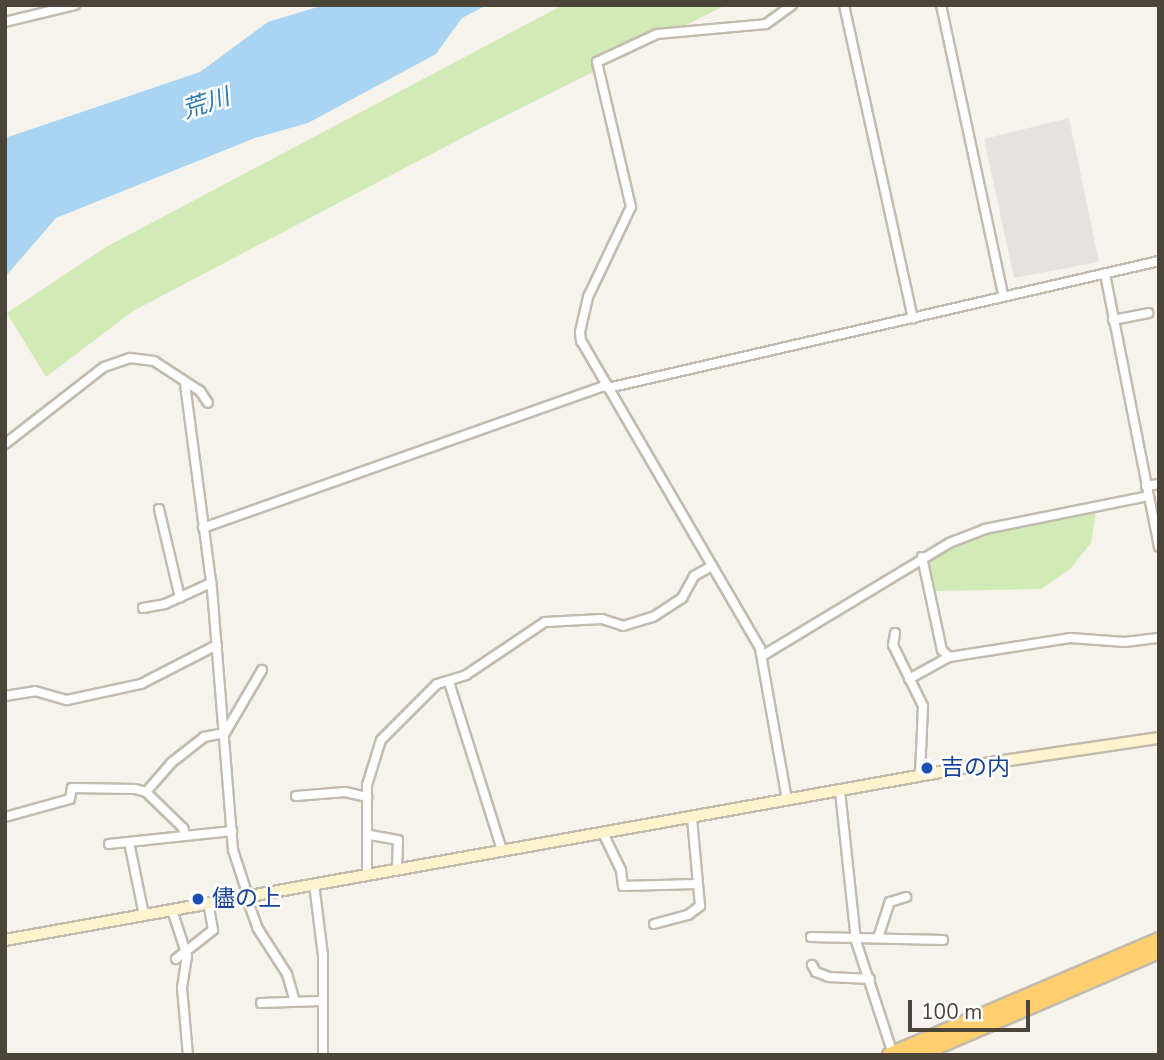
<!DOCTYPE html>
<html>
<head>
<meta charset="utf-8">
<style>
	body { margin:0 }
	#map { position:relative; width:1164px; height:1060px; overflow:hidden; background:#f6f3ec; font-family:"Nunito Sans","Noto Sans JP",sans-serif }
	div>[style] { position:absolute }
	.green>* { inset:0; background:#d2eab5 }
	.parking>* { inset:0; background:#e5e3e0 }
	.water>* { inset:0; background:#a9d4f2 }
	.roads { filter:drop-shadow(2px 0 #c2bbae) drop-shadow(-2px 0 #c2bbae) drop-shadow(0 2px #c2bbae) drop-shadow(0 -2px #c2bbae) }
	.street>* { height:8px; margin:-4px; padding:0 4px; transform-origin:4px; border-radius:4px; background:#fff }
	.secondary>* { height:10px; margin:-5px; padding:0 5px; transform-origin:5px; border-radius:5px; background:#fff3cd }
	.highway>* { height:14px; margin:-7px; padding:0 7px; transform-origin:7px; border-radius:7px; background:#ffcf6e }
	.dots>* { width:19px; height:19px; translate:-50% -50%; box-sizing:border-box; border:4px solid #fff; border-radius:50% }
	span { translate:-50% -50%; white-space:nowrap; text-align:center; line-height:1.15; -webkit-text-stroke:5px #fff; paint-order:stroke }
	.transit-label { font-size:23px; color:#164399 }
	.left { translate:0 -50%; text-align:left }
	.water-label { font-size:24px; color:#2e7ab2; font-style:italic }
	.frame { position:absolute; inset:0; border:7px solid #4b4439; pointer-events:none }
	.scale { position:absolute; left:908px; top:1000px; width:122px; height:32px; box-sizing:border-box; border:4px solid #4b4439; border-top:0; padding-left:9px; font-size:21px; line-height:24px; white-space:nowrap; color:#4b4439; -webkit-text-stroke:5px #fff; paint-order:stroke }
</style>
</head>
<body>
<div id="map">
	<div class="green">
		<i style="clip-path:polygon(563px 5px,726px 5px,481px 128px,133px 311px,46px 377px,7px 313px,106px 247px)"></i>
		<i style="clip-path:polygon(1096px 510px,1091px 543px,1070px 569px,1041px 589px,932px 591px,924px 558px,952px 544px,988px 530px)"></i>
	</div>
	<div class="parking">
		<i style="clip-path:polygon(1069px 118px,1099px 262px,1014px 278px,984px 139px)"></i>
	</div>
	<div class="water">
		<i style="clip-path:polygon(324px 5px,487px 5px,462px 18px,436px 54px,308px 123px,255px 138px,56px 218px,5px 277px,5px 138px,200px 72px,268px 22px)"></i>
	</div>
	<div class="roads">
		<div class="street">
			<i style="left:844px;top:5px;width:321px;rotate:77.6deg"></i>
			<i style="left:941px;top:5px;width:297px;rotate:77.9deg"></i>
			<i style="left:5px;top:22px;width:72px;rotate:-13.7deg"></i>
			<i style="left:1105px;top:274px;width:278px;rotate:78.8deg"></i>
			<i style="left:1113px;top:320px;width:36px;rotate:-11deg"></i>
			<i style="left:185px;top:384px;width:207px;rotate:82.5deg"></i>
			<i style="left:212px;top:589px;width:262px;rotate:85.4deg"></i>
			<i style="left:233px;top:850px;width:48px;rotate:71.9deg"></i>
			<i style="left:608px;top:388px;width:565px;rotate:-12.98deg"></i>
			<i style="left:5px;top:444px;width:125px;rotate:-37.9deg"></i>
			<i style="left:104px;top:367px;width:28px;rotate:-19deg"></i>
			<i style="left:130px;top:358px;width:24px;rotate:7deg"></i>
			<i style="left:154px;top:361px;width:55px;rotate:33.1deg"></i>
			<i style="left:200px;top:391px;width:14px;rotate:56deg"></i>
			<i style="left:1146px;top:486px;width:13px;rotate:-9deg"></i>
			<i style="left:159px;top:509px;width:91px;rotate:76.7deg"></i>
			<i style="left:203px;top:528px;width:429px;rotate:-19.5deg"></i>
			<i style="left:922px;top:557px;width:95px;rotate:77.9deg"></i>
			<i style="left:942px;top:650px;width:10px;rotate:45deg"></i>
			<i style="left:949px;top:657px;width:122px;rotate:-8.9deg"></i>
			<i style="left:1070px;top:638px;width:55px;rotate:4.2deg"></i>
			<i style="left:1125px;top:642px;width:34px;rotate:-7deg"></i>
			<i style="left:143px;top:608px;width:22px;rotate:-10deg"></i>
			<i style="left:165px;top:604px;width:51px;rotate:-24.5deg"></i>
			<i style="left:895px;top:633px;width:12px;rotate:99deg"></i>
			<i style="left:893px;top:645px;width:68px;rotate:63.8deg"></i>
			<i style="left:923px;top:706px;width:70px;rotate:92.5deg"></i>
			<i style="left:762px;top:656px;width:218px;rotate:-31.1deg"></i>
			<i style="left:949px;top:543px;width:39px;rotate:-21deg"></i>
			<i style="left:985px;top:529px;width:166px;rotate:-11.4deg"></i>
			<i style="left:909px;top:679px;width:46px;rotate:-28.8deg"></i>
			<i style="left:449px;top:682px;width:176px;rotate:72.5deg"></i>
			<i style="left:5px;top:696px;width:30px;rotate:-9deg"></i>
			<i style="left:35px;top:691px;width:33px;rotate:16deg"></i>
			<i style="left:67px;top:700px;width:76px;rotate:-12.2deg"></i>
			<i style="left:141px;top:684px;width:85px;rotate:-27.2deg"></i>
			<i style="left:840px;top:791px;width:151px;rotate:83.9deg"></i>
			<i style="left:856px;top:941px;width:119px;rotate:71.9deg"></i>
			<i style="left:146px;top:792px;width:38px;rotate:-49deg"></i>
			<i style="left:171px;top:763px;width:42px;rotate:-38.2deg"></i>
			<i style="left:204px;top:737px;width:21px;rotate:-11deg"></i>
			<i style="left:225px;top:733px;width:73px;rotate:-59.6deg"></i>
			<i style="left:296px;top:796px;width:49px;rotate:-4.7deg"></i>
			<i style="left:345px;top:792px;width:23px;rotate:13deg"></i>
			<i style="left:787px;top:800px;width:154px;rotate:-100.1deg"></i>
			<i style="left:760px;top:648px;width:355px;rotate:-120.2deg"></i>
			<i style="left:581px;top:341px;width:9px;rotate:-96deg"></i>
			<i style="left:580px;top:332px;width:36px;rotate:-77deg"></i>
			<i style="left:588px;top:297px;width:100px;rotate:-64.5deg"></i>
			<i style="left:631px;top:207px;width:149px;rotate:-103.2deg"></i>
			<i style="left:597px;top:62px;width:66px;rotate:-25deg"></i>
			<i style="left:657px;top:34px;width:109px;rotate:-5.2deg"></i>
			<i style="left:766px;top:24px;width:32px;rotate:-36deg"></i>
			<i style="left:5px;top:817px;width:67px;rotate:-15.5deg"></i>
			<i style="left:70px;top:799px;width:11px;rotate:-80deg"></i>
			<i style="left:72px;top:788px;width:63px;rotate:0.9deg"></i>
			<i style="left:135px;top:789px;width:11px;rotate:15deg"></i>
			<i style="left:146px;top:792px;width:52px;rotate:44.2deg"></i>
			<i style="left:183px;top:828px;width:7px;rotate:74deg"></i>
			<i style="left:603px;top:833px;width:41px;rotate:64.1deg"></i>
			<i style="left:621px;top:870px;width:16px;rotate:83deg"></i>
			<i style="left:623px;top:886px;width:73px;rotate:-1.6deg"></i>
			<i style="left:370px;top:835px;width:28px;rotate:10deg"></i>
			<i style="left:398px;top:840px;width:29px;rotate:92deg"></i>
			<i style="left:129px;top:842px;width:75px;rotate:78.4deg"></i>
			<i style="left:109px;top:844px;width:124px;rotate:-6deg"></i>
			<i style="left:367px;top:874px;width:89px;rotate:-90deg"></i>
			<i style="left:367px;top:785px;width:47px;rotate:-72.7deg"></i>
			<i style="left:381px;top:740px;width:79px;rotate:-45deg"></i>
			<i style="left:437px;top:684px;width:30px;rotate:-17deg"></i>
			<i style="left:466px;top:675px;width:95px;rotate:-33.9deg"></i>
			<i style="left:545px;top:622px;width:57px;rotate:-3deg"></i>
			<i style="left:602px;top:619px;width:22px;rotate:18deg"></i>
			<i style="left:623px;top:626px;width:31px;rotate:-17deg"></i>
			<i style="left:653px;top:617px;width:35px;rotate:-33deg"></i>
			<i style="left:682px;top:598px;width:25px;rotate:-61deg"></i>
			<i style="left:694px;top:576px;width:21px;rotate:-29deg"></i>
			<i style="left:314px;top:884px;width:72px;rotate:82.8deg"></i>
			<i style="left:323px;top:955px;width:100px;rotate:90deg"></i>
			<i style="left:246px;top:896px;width:35px;rotate:70deg"></i>
			<i style="left:258px;top:929px;width:54px;rotate:57.2deg"></i>
			<i style="left:287px;top:974px;width:29px;rotate:74deg"></i>
			<i style="left:172px;top:910px;width:48px;rotate:71.9deg"></i>
			<i style="left:187px;top:956px;width:32px;rotate:99deg"></i>
			<i style="left:182px;top:988px;width:67px;rotate:84.9deg"></i>
			<i style="left:654px;top:924px;width:35px;rotate:-15deg"></i>
			<i style="left:688px;top:915px;width:15px;rotate:-37deg"></i>
			<i style="left:700px;top:906px;width:88px;rotate:-95.2deg"></i>
			<i style="left:811px;top:937px;width:132px;rotate:1.3deg"></i>
			<i style="left:878px;top:938px;width:38px;rotate:-72deg"></i>
			<i style="left:890px;top:902px;width:17px;rotate:-17deg"></i>
			<i style="left:176px;top:959px;width:47px;rotate:-38.1deg"></i>
			<i style="left:213px;top:930px;width:27px;rotate:-100deg"></i>
			<i style="left:812px;top:965px;width:8px;rotate:60deg"></i>
			<i style="left:816px;top:972px;width:14px;rotate:21deg"></i>
			<i style="left:829px;top:977px;width:41px;rotate:2.8deg"></i>
			<i style="left:261px;top:1003px;width:60px;rotate:-1.9deg"></i>
		</div>
		<div class="secondary">
			<i style="left:5px;top:940px;width:1007px;rotate:-10.18deg"></i>
			<i style="left:996px;top:762px;width:165px;rotate:-8.4deg"></i>
		</div>
		<div class="highway">
			<i style="left:890px;top:1055px;width:293px;rotate:-23.1deg"></i>
			<i style="left:917px;top:1055px;width:263px;rotate:-23.3deg"></i>
		</div>
	</div>
	<div class="dots">
		<i style="left:927px;top:768px;background:#1a4fb4"></i>
		<i style="left:198px;top:899px;background:#1a4fb4"></i>
	</div>
	<div class="transit-label">
		<span class="left" style="left:941px;top:768px">吉の内</span>
		<span class="left" style="left:212px;top:899px">儘の上</span>
	</div>
	<div class="water-label">
		<span style="left:206px;top:104px;rotate:-18deg">荒川</span>
	</div>
	<div class="frame"></div>
	<div class="scale">100 m</div>
</div>
</body>
</html>
